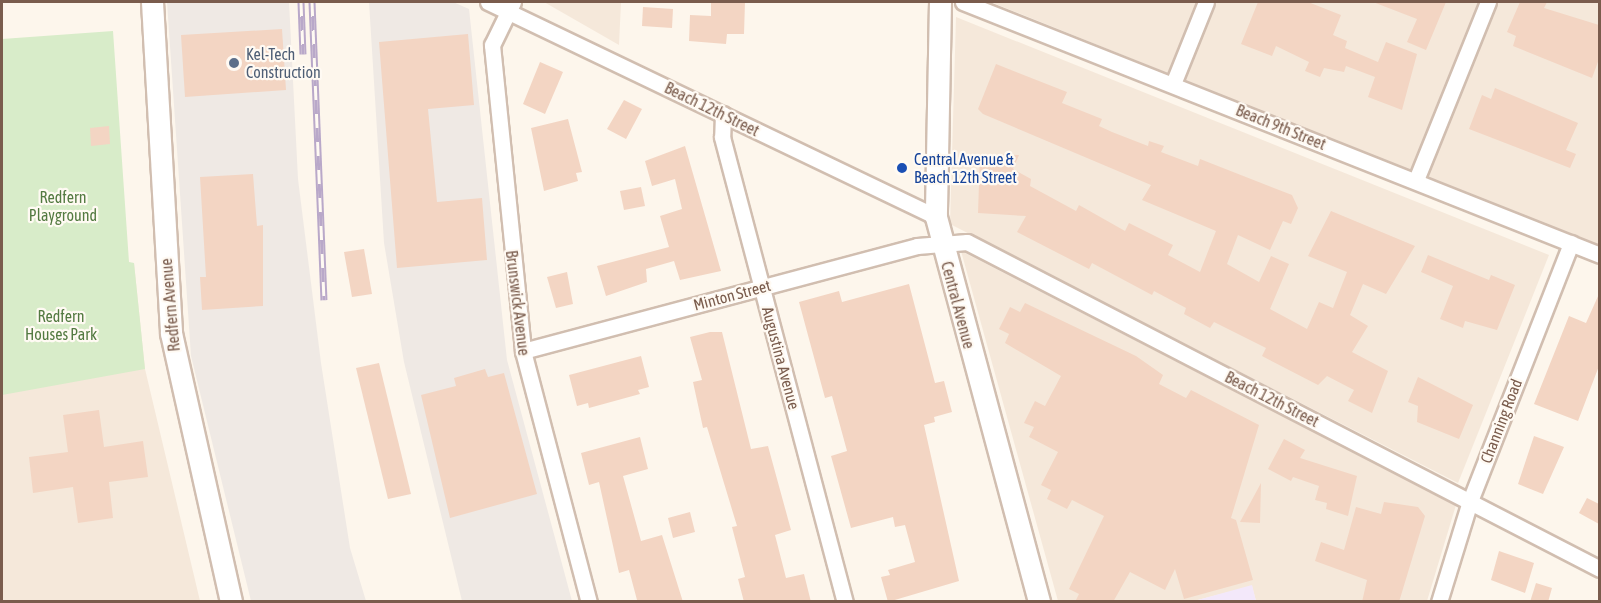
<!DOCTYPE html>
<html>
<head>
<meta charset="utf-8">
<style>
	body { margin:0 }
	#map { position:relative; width:1601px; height:603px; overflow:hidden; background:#fdf6ec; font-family:"Asap Condensed",sans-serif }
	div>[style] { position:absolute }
	.residential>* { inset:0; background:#f5e8da }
	.industrial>* { inset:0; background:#efe9e4 }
	.education>* { inset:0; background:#f3e8fa }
	.green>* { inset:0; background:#d8ecc9 }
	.building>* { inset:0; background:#f3d5c3 }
	.roads { filter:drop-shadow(2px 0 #d1beb0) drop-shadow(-2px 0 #d1beb0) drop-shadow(0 2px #d1beb0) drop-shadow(0 -2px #d1beb0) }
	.street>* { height:15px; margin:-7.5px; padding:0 7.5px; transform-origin:7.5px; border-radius:7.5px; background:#fff }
	.secondary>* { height:21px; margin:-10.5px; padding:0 10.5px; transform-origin:10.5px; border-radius:10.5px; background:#fff }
	.rail>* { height:7px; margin-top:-3.5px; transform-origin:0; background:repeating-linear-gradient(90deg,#fffaf3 0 14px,#b9a8c9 0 28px); box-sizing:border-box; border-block:2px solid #b9a8c9 }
	.dots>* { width:16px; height:16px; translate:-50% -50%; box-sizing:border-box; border:3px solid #fffaf3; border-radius:50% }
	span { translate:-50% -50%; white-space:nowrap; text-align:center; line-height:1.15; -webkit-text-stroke:4.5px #fffaf3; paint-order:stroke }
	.service-label { font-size:16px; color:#4e5e75 }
	.left { translate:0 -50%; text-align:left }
	.street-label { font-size:16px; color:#7a5c4d }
	.transit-label { font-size:16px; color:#164399 }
	.park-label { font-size:16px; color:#537a41 }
	.frame { position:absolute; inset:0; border:3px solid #7a5c4d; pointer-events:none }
</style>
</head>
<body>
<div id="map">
	<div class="residential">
		<i style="clip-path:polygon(544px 2px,621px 2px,619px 45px)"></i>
		<i style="clip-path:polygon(991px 2px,1599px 2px,1599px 247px)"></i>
		<i style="clip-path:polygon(956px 17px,1549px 255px,1458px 483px,950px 224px)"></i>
		<i style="clip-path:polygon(961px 251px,1456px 505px,1427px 601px,1256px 601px,1252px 586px,1194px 601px,1058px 601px)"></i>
		<i style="clip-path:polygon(134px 263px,145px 369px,200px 601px,2px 602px,2px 272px)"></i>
	</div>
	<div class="industrial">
		<i style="clip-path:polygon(167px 2px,289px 2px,298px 179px,321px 363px,350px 548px,366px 601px,251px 601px,191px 356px)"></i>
		<i style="clip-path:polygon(369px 2px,453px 2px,469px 9px,507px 360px,572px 601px,462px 601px,404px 362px,384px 243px)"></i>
	</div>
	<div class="education">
		<i style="clip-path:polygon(1252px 585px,1256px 601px,1194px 601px)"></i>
	</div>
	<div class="green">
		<i style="clip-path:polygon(113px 31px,129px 262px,134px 263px,145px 369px,2px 395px,2px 39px)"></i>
	</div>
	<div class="building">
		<i style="clip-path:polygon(711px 2px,745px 2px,744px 34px,727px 34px,726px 44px,689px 41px,690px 15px,711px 16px)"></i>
		<i style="clip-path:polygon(1258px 2px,1308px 2px,1341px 15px,1333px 35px,1347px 41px,1345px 48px,1378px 62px,1386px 42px,1417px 54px,1402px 110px,1368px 97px,1375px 77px,1346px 66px,1344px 72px,1324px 68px,1320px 77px,1305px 71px,1309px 62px,1276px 46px,1272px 56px,1241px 44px)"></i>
		<i style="clip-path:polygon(1373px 2px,1446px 2px,1426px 50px,1407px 42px,1417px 19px)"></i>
		<i style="clip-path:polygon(1520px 2px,1547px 2px,1544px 8px,1599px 25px,1599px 59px,1592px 78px,1513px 46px,1516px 36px,1507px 32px)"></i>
		<i style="clip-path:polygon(643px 7px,673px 9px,672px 28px,642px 26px)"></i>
		<i style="clip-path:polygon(282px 29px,286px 90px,185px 97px,181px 35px)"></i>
		<i style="clip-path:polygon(468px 34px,474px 105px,428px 109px,437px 202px,482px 198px,487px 260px,397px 268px,379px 42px)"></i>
		<i style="clip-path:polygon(540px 62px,563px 72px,545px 114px,523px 104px)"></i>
		<i style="clip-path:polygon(996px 64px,1067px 92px,1062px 103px,1102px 119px,1099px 126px,1112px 132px,1148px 146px,1149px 141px,1164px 146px,1161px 152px,1198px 166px,1200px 159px,1292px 195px,1298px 208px,1291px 224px,1283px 221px,1270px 250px,1238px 235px,1227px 264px,1259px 282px,1271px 256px,1289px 264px,1270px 309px,1307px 329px,1319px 302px,1333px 308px,1347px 272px,1308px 256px,1331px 211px,1415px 246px,1386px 294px,1363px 284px,1350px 315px,1368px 326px,1352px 352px,1388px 371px,1372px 413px,1348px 401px,1354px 390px,1327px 376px,1318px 385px,1262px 356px,1266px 348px,1214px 322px,1210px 328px,1184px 314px,1186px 308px,1154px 291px,1152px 295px,1092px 263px,1089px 269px,1017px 232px,1026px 216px,978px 213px,980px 154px,1019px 155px,1013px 169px,1031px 179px,1030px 186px,1076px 211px,1079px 205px,1125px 231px,1129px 223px,1173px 245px,1168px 255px,1200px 272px,1216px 231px,1142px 200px,1151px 185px,983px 114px,978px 109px)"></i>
		<i style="clip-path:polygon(1495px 88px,1578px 123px,1566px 150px,1576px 154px,1570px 168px,1469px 129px,1482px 95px,1491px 99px)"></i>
		<i style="clip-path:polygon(624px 100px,642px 109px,626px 139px,607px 129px)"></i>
		<i style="clip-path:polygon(568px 119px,582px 172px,576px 173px,578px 181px,544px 191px,531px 128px)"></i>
		<i style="clip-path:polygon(109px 126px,110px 144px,91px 146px,90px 128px)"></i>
		<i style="clip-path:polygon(685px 146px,721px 271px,680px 280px,674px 261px,646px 269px,647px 282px,606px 296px,597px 266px,669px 247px,660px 216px,682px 209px,675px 179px,652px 186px,645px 161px)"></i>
		<i style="clip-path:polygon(253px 174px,257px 226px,263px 225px,263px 306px,202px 310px,200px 277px,206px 277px,200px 177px)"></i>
		<i style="clip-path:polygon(641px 187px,645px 206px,624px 210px,620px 191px)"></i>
		<i style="clip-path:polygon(364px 249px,372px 294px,352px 297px,344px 252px)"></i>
		<i style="clip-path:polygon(1428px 255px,1489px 280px,1491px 275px,1515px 285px,1497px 330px,1465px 321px,1463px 328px,1440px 319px,1453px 286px,1421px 272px)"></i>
		<i style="clip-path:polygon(567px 272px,573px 304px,556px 308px,547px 277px)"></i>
		<i style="clip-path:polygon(909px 284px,935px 383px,944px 381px,952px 412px,934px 417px,935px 422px,924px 425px,959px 581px,888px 602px,881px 577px,890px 575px,888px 570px,915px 562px,905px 525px,895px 527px,893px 517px,851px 528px,831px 456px,847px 451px,832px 396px,825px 398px,799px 302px,839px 291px,842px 302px)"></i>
		<i style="clip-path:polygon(1599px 294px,1599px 366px,1578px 421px,1534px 404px,1569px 316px,1586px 323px)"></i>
		<i style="clip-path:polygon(1025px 303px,1136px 356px,1163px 375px,1159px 384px,1186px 398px,1191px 390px,1259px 425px,1231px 518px,1236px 520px,1253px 580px,1184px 599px,1175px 569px,1165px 590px,1130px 572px,1113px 602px,1075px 602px,1079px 594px,1069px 589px,1104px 516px,1072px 500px,1067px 509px,1047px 499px,1051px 490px,1041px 485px,1058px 452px,1029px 437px,1034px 427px,1024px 423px,1035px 401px,1045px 406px,1061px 376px,1005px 343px,1009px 334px,999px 329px,1010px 307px,1020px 312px)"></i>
		<i style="clip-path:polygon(710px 332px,722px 332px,751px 449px,768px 446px,791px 530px,775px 535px,786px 578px,804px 574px,811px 602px,744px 602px,738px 579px,745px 577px,732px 527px,737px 526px,707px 427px,703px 428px,693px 382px,702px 380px,690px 337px)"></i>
		<i style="clip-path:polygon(641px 356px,649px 387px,638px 390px,640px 394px,589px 408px,588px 403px,577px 406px,569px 375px)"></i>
		<i style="clip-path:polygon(379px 363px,411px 494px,388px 499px,356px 368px)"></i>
		<i style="clip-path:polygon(485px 369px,488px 377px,504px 373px,537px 494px,450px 518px,421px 395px,456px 386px,454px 378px)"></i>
		<i style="clip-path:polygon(1418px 377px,1473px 405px,1459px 439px,1417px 422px,1418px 406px,1408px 402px)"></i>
		<i style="clip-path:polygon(99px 410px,104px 447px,143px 441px,148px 477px,109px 482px,113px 518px,78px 523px,73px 487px,33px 493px,29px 457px,68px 452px,63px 415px)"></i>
		<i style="clip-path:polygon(1534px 436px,1564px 447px,1543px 494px,1518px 484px)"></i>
		<i style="clip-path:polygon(640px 437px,648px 469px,623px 476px,641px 541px,662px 535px,683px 602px,637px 600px,629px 570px,619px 573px,599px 482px,589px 485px,581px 453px)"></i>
		<i style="clip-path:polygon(1284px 439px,1305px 450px,1300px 458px,1357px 476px,1348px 516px,1326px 509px,1327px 503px,1315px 500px,1319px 486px,1293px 477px,1291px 481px,1268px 469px)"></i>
		<i style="clip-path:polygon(1261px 483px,1260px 523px,1240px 522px)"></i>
		<i style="clip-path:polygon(1587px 498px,1599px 504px,1599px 524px,1579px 513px)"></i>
		<i style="clip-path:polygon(1384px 502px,1418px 507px,1425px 516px,1399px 602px,1362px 602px,1367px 580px,1315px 561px,1321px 542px,1344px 550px,1356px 507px,1381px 514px)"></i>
		<i style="clip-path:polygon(690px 512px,695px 532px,673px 538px,668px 518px)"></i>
		<i style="clip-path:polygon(1499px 551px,1534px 563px,1525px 593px,1491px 580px)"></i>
		<i style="clip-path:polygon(1536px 583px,1552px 588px,1548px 602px,1530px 602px)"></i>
	</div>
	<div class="roads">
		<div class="street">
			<i style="left:488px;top:2px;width:497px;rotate:25.6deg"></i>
			<i style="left:513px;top:2px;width:48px;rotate:116deg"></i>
			<i style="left:492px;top:45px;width:308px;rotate:84.2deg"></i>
			<i style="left:523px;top:351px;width:260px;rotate:75.3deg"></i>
			<i style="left:963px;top:2px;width:685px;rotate:21.66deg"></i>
			<i style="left:1173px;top:84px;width:88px;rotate:-68.1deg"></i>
			<i style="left:723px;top:114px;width:23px;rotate:92deg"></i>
			<i style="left:722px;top:137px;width:481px;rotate:75.2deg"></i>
			<i style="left:1416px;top:180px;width:192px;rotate:-68deg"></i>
			<i style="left:523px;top:351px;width:408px;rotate:-14.9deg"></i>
			<i style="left:917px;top:246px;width:50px;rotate:-4.6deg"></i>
			<i style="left:967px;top:242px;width:712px;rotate:27.32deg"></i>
			<i style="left:1439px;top:602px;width:106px;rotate:-72.9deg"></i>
			<i style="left:1470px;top:501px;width:277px;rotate:-68.6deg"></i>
		</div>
		<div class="secondary">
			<i style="left:152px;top:2px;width:332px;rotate:86.7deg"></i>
			<i style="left:171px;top:333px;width:276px;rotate:77.4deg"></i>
			<i style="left:940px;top:2px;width:215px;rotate:91.1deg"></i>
			<i style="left:936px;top:217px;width:399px;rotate:75deg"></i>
		</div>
	</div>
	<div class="rail">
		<i style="left:301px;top:2px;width:52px;rotate:87.8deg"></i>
		<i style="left:312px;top:2px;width:298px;rotate:87.7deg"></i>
	</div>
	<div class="dots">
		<i style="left:234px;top:63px;background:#5c6f8a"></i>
		<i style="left:902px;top:168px;background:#1a4fb4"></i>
	</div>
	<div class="service-label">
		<span class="left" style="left:246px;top:63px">Kel-Tech<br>Construction</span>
	</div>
	<div class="street-label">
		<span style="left:712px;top:109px;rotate:26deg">Beach 12th Street</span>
		<span style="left:1281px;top:127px;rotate:22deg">Beach 9th Street</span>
		<span style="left:732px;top:295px;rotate:-15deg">Minton Street</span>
		<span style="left:518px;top:303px;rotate:83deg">Brunswick Avenue</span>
		<span style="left:170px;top:305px;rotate:-95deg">Redfern Avenue</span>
		<span style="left:958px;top:305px;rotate:75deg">Central Avenue</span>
		<span style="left:781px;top:358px;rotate:75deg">Augustina Avenue</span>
		<span style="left:1272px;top:399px;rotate:27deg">Beach 12th Street</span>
		<span style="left:1501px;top:421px;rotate:-69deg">Channing Road</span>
	</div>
	<div class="transit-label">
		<span class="left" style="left:914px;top:168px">Central Avenue &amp;<br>Beach 12th Street</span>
	</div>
	<div class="park-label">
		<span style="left:63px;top:206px">Redfern<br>Playground</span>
		<span style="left:61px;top:325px">Redfern<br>Houses Park</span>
	</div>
	<div class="frame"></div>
</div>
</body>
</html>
